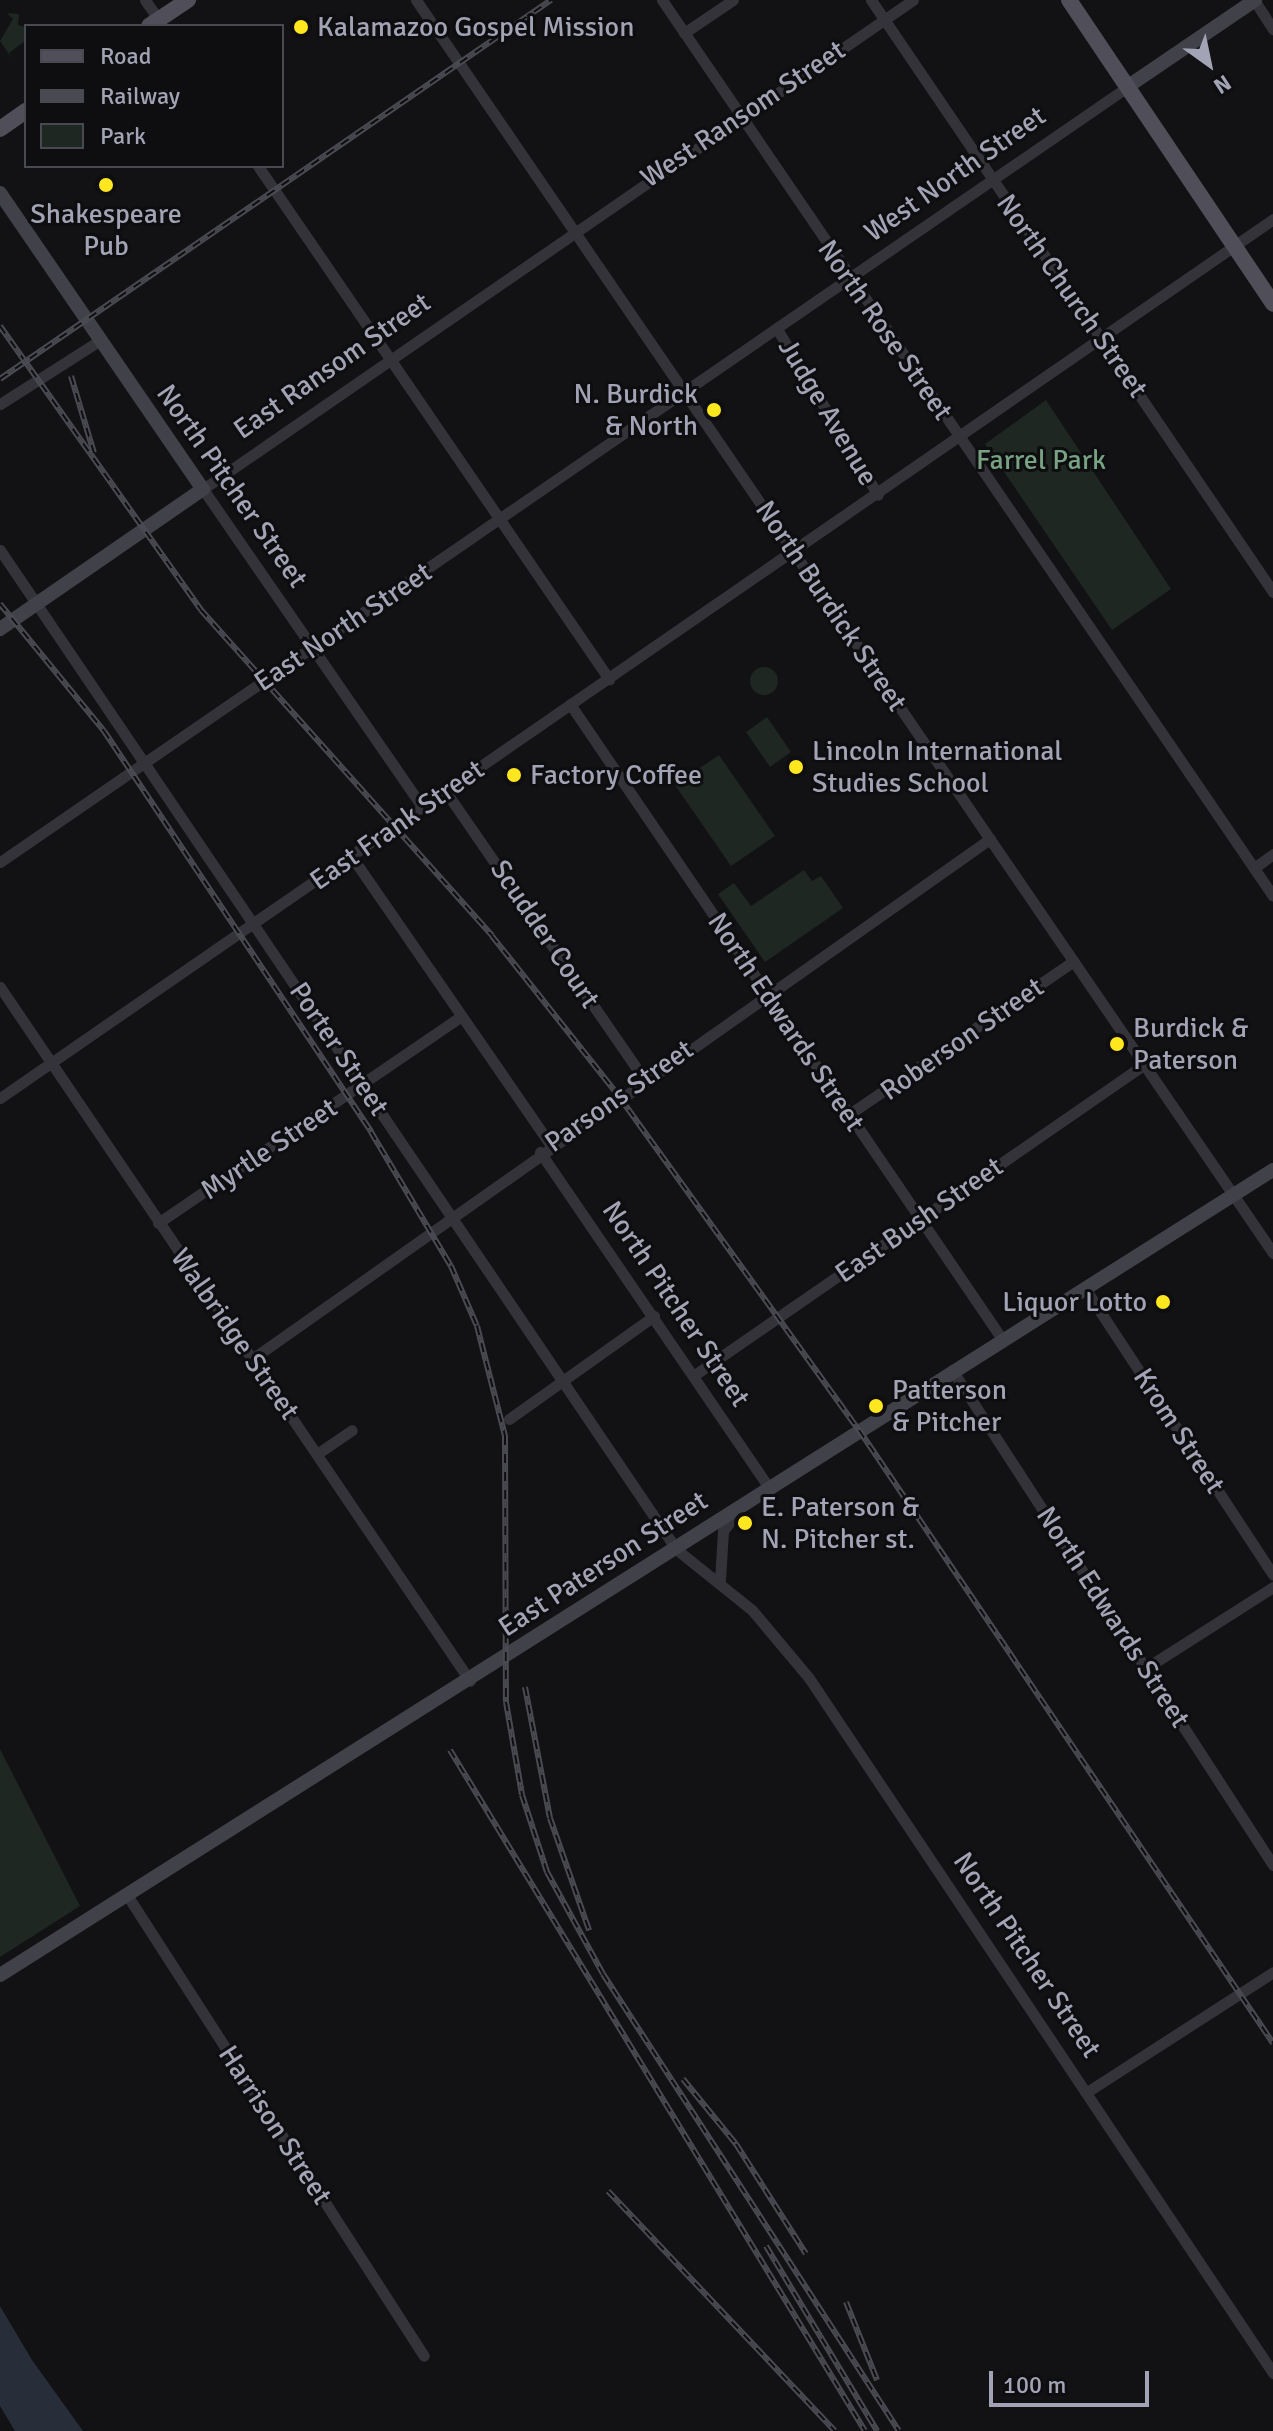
<!DOCTYPE html>
<html>
<head>
<meta charset="utf-8">
<style>
	body { margin:0 }
	#map { position:relative; width:1273px; height:2431px; overflow:hidden; background:#121214; font-family:Signika,sans-serif }
	div>[style] { position:absolute }
	.green>* { inset:0; background:#1e2721 }
	.round { border-radius:50% }
	.water>* { inset:0; background:#272d39 }
	.street>* { height:11px; margin:-5.5px; padding:0 5.5px; transform-origin:5.5px; border-radius:5.5px; background:#333339 }
	.secondary>* { height:14px; margin:-7px; padding:0 7px; transform-origin:7px; border-radius:7px; background:#414149 }
	.primary>* { height:16px; margin:-8px; padding:0 8px; transform-origin:8px; border-radius:8px; background:#4f4e59 }
	.rail>* { height:6px; margin-top:-3px; transform-origin:0; background:repeating-linear-gradient(90deg,#0e0d0f 0 9px,#4a4a52 0 18px); box-sizing:border-box; border-block:2px solid #4a4a52 }
	.dots>* { width:22px; height:22px; translate:-50% -50%; box-sizing:border-box; border:4px solid #0e0d0f; border-radius:50% }
	span { translate:-50% -50%; white-space:nowrap; text-align:center; line-height:1.15; -webkit-text-stroke:6px #0e0d0f; paint-order:stroke }
	.poi-label { font-size:28px; color:#a2a4b6 }
	.left { translate:0 -50%; text-align:left }
	.right { translate:-100% -50%; text-align:right }
	.street-label { font-size:28px; color:#a2a4b6 }
	.park-label { font-size:28px; color:#77a384 }
	.legend { position:absolute; left:24px; top:24px; width:260px; height:144px; box-sizing:border-box; background:#0e0d0f; border:2px solid #494952; margin:0; padding:10px 14px; list-style:none; font-size:24px; color:#a2a4b6 }
	.legend li { display:flex; align-items:center; gap:16px; height:40px }
	.legend b { width:40px; border:2px solid #494952 }
	.north { position:absolute; left:1169px; top:24px; width:80px; height:80px; -webkit-text-stroke:6px #0e0d0f; paint-order:stroke; rotate:147deg; font-size:22px; font-weight:700; line-height:32px; text-align:center; color:#a2a4b6 }
	.north::after { content:''; display:block; margin:auto; width:28px; height:36px; background:#a2a4b6; clip-path:polygon(50% 0,100% 100%,50% 72%,0 100%) }
	.scale { position:absolute; left:989px; top:2371px; width:160px; height:36px; box-sizing:border-box; border:4px solid #a2a4b6; border-top:0; padding-left:10px; font-size:24px; line-height:28px; white-space:nowrap; color:#a2a4b6; -webkit-text-stroke:6px #0e0d0f; paint-order:stroke }
</style>
</head>
<body>
<div id="map">
	<div class="green">
		<i style="clip-path:polygon(7px 13px,19px 14px,18px 25px,26px 27px,26px 40px,9px 53px,13px 60px,0 41px,13px 19px)"></i>
		<i style="clip-path:polygon(1046px 400px,1171px 589px,1112px 630px,985px 444px)"></i>
		<i class="round" style="left:750px;top:667px;width:28px;height:28px"></i>
		<i style="clip-path:polygon(767px 717px,791px 752px,770px 767px,746px 732px)"></i>
		<i style="clip-path:polygon(719px 755px,775px 836px,731px 866px,675px 785px)"></i>
		<i style="clip-path:polygon(804px 870px,812px 881px,821px 876px,843px 908px,765px 962px,718px 894px,734px 883px,751px 906px)"></i>
		<i style="clip-path:polygon(0 1749px,80px 1906px,0 1957px)"></i>
	</div>
	<div class="water">
		<i style="clip-path:polygon(0 2306px,32px 2360px,83px 2431px,15px 2431px,0 2406px)"></i>
	</div>
	<div class="street">
		<i style="left:145px;top:0;width:28px;rotate:55deg"></i>
		<i style="left:416px;top:0;width:1518px;rotate:55.63deg"></i>
		<i style="left:662px;top:0;width:1084px;rotate:55.71deg"></i>
		<i style="left:871px;top:0;width:716px;rotate:55.82deg"></i>
		<i style="left:1254px;top:0;width:35px;rotate:57deg"></i>
		<i style="left:684px;top:33px;width:59px;rotate:-34deg"></i>
		<i style="left:258px;top:166px;width:622px;rotate:55.62deg"></i>
		<i style="left:777px;top:329px;width:194px;rotate:58.7deg"></i>
		<i style="left:0;top:404px;width:117px;rotate:-32.5deg"></i>
		<i style="left:0;top:550px;width:1206px;rotate:55.91deg"></i>
		<i style="left:676px;top:1549px;width:97px;rotate:38.8deg"></i>
		<i style="left:752px;top:1610px;width:89px;rotate:50deg"></i>
		<i style="left:809px;top:1678px;width:836px;rotate:56.27deg"></i>
		<i style="left:570px;top:704px;width:768px;rotate:55.77deg"></i>
		<i style="left:446px;top:792px;width:347px;rotate:55.4deg"></i>
		<i style="left:423px;top:808px;width:388px;rotate:-124.6deg"></i>
		<i style="left:203px;top:489px;width:862px;rotate:-34.56deg"></i>
		<i style="left:352px;top:857px;width:349px;rotate:55.4deg"></i>
		<i style="left:0;top:862px;width:1368px;rotate:-34.51deg"></i>
		<i style="left:1254px;top:868px;width:24px;rotate:-36deg"></i>
		<i style="left:0;top:987px;width:838px;rotate:55.89deg"></i>
		<i style="left:0;top:1098px;width:1547px;rotate:-34.62deg"></i>
		<i style="left:848px;top:1115px;width:273px;rotate:-34.3deg"></i>
		<i style="left:540px;top:1152px;width:404px;rotate:55.7deg"></i>
		<i style="left:158px;top:1223px;width:364px;rotate:-34.3deg"></i>
		<i style="left:1084px;top:1287px;width:344px;rotate:56.7deg"></i>
		<i style="left:252px;top:1359px;width:903px;rotate:-35.17deg"></i>
		<i style="left:952px;top:1370px;width:590px;rotate:57.04deg"></i>
		<i style="left:693px;top:1376px;width:549px;rotate:-34.62deg"></i>
		<i style="left:509px;top:1419px;width:178px;rotate:-35.4deg"></i>
		<i style="left:317px;top:1454px;width:42px;rotate:-34.4deg"></i>
		<i style="left:720px;top:1580px;width:49px;rotate:-86.5deg"></i>
		<i style="left:723px;top:1531px;width:25px;rotate:-53deg"></i>
		<i style="left:1146px;top:1668px;width:151px;rotate:-32.5deg"></i>
		<i style="left:127px;top:1895px;width:548px;rotate:57.21deg"></i>
		<i style="left:1087px;top:2092px;width:221px;rotate:-32.8deg"></i>
	</div>
	<div class="secondary">
		<i style="left:1127px;top:87px;width:155px;rotate:-34.2deg"></i>
		<i style="left:0;top:193px;width:359px;rotate:55.6deg"></i>
		<i style="left:203px;top:489px;width:247px;rotate:145.4deg"></i>
		<i style="left:0;top:1975px;width:1506px;rotate:-32.31deg"></i>
	</div>
	<div class="primary">
		<i style="left:1069px;top:0;width:366px;rotate:56.1deg"></i>
		<i style="left:149px;top:26px;width:47px;rotate:-33.7deg"></i>
		<i style="left:0;top:129px;width:32px;rotate:-35deg"></i>
	</div>
	<div class="rail">
		<i style="left:0;top:326px;width:348px;rotate:54.7deg"></i>
		<i style="left:201px;top:610px;width:437px;rotate:48.2deg"></i>
		<i style="left:492px;top:936px;width:203px;rotate:51.6deg"></i>
		<i style="left:618px;top:1095px;width:413px;rotate:54.3deg"></i>
		<i style="left:859px;top:1430px;width:740px;rotate:55.97deg"></i>
		<i style="left:71px;top:376px;width:80px;rotate:73.4deg"></i>
		<i style="left:0;top:379px;width:669px;rotate:-34.52deg"></i>
		<i style="left:0;top:604px;width:164px;rotate:50.7deg"></i>
		<i style="left:104px;top:731px;width:482px;rotate:56.3deg"></i>
		<i style="left:371px;top:1132px;width:156px;rotate:59.2deg"></i>
		<i style="left:451px;top:1266px;width:65px;rotate:66.6deg"></i>
		<i style="left:477px;top:1326px;width:114px;rotate:75.7deg"></i>
		<i style="left:505px;top:1436px;width:266px;rotate:89.8deg"></i>
		<i style="left:506px;top:1702px;width:94px;rotate:80.2deg"></i>
		<i style="left:522px;top:1795px;width:81px;rotate:72deg"></i>
		<i style="left:547px;top:1872px;width:116px;rotate:61.2deg"></i>
		<i style="left:603px;top:1974px;width:544px;rotate:57.07deg"></i>
		<i style="left:525px;top:1687px;width:133px;rotate:79.2deg"></i>
		<i style="left:550px;top:1818px;width:119px;rotate:70.8deg"></i>
		<i style="left:450px;top:1750px;width:797px;rotate:58.64deg"></i>
		<i style="left:683px;top:2079px;width:84px;rotate:50.8deg"></i>
		<i style="left:736px;top:2144px;width:130px;rotate:57.5deg"></i>
		<i style="left:608px;top:2191px;width:330px;rotate:46.6deg"></i>
		<i style="left:766px;top:2246px;width:216px;rotate:59deg"></i>
		<i style="left:846px;top:2302px;width:84px;rotate:68.3deg"></i>
	</div>
	<div class="dots">
		<i style="left:301px;top:27px;background:#ffe71f"></i>
		<i style="left:106px;top:185px;background:#ffe71f"></i>
		<i style="left:714px;top:410px;background:#ffe71f"></i>
		<i style="left:796px;top:767px;background:#ffe71f"></i>
		<i style="left:514px;top:775px;background:#ffe71f"></i>
		<i style="left:1117px;top:1044px;background:#ffe71f"></i>
		<i style="left:1163px;top:1302px;background:#ffe71f"></i>
		<i style="left:876px;top:1406px;background:#ffe71f"></i>
		<i style="left:745px;top:1523px;background:#ffe71f"></i>
	</div>
	<div class="poi-label">
		<span class="left" style="left:317px;top:27px">Kalamazoo Gospel Mission</span>
		<span style="left:106px;top:230px">Shakespeare<br>Pub</span>
		<span class="right" style="left:698px;top:410px">N. Burdick<br>&amp; North</span>
		<span class="left" style="left:812px;top:767px">Lincoln International<br>Studies School</span>
		<span class="left" style="left:530px;top:775px">Factory Coffee</span>
		<span class="left" style="left:1133px;top:1044px">Burdick &amp;<br>Paterson</span>
		<span class="right" style="left:1147px;top:1302px">Liquor Lotto</span>
		<span class="left" style="left:892px;top:1406px">Patterson<br>&amp; Pitcher</span>
		<span class="left" style="left:761px;top:1523px">E. Paterson &amp;<br>N. Pitcher st.</span>
	</div>
	<div class="street-label">
		<span style="left:743px;top:114px;rotate:-34deg">West Ransom Street</span>
		<span style="left:955px;top:174px;rotate:-35deg">West North Street</span>
		<span style="left:1072px;top:296px;rotate:55deg">North Church Street</span>
		<span style="left:885px;top:330px;rotate:55deg">North Rose Street</span>
		<span style="left:332px;top:366px;rotate:-35deg">East Ransom Street</span>
		<span style="left:828px;top:412px;rotate:59deg">Judge Avenue</span>
		<span style="left:232px;top:486px;rotate:55deg">North Pitcher Street</span>
		<span style="left:831px;top:606px;rotate:56deg">North Burdick Street</span>
		<span style="left:343px;top:627px;rotate:-34deg">East North Street</span>
		<span style="left:397px;top:825px;rotate:-35deg">East Frank Street</span>
		<span style="left:545px;top:934px;rotate:56deg">Scudder Court</span>
		<span style="left:786px;top:1022px;rotate:56deg">North Edwards Street</span>
		<span style="left:962px;top:1039px;rotate:-35deg">Roberson Street</span>
		<span style="left:339px;top:1049px;rotate:56deg">Porter Street</span>
		<span style="left:619px;top:1096px;rotate:-35deg">Parsons Street</span>
		<span style="left:269px;top:1149px;rotate:-34deg">Myrtle Street</span>
		<span style="left:919px;top:1220px;rotate:-35deg">East Bush Street</span>
		<span style="left:676px;top:1304px;rotate:56deg">North Pitcher Street</span>
		<span style="left:235px;top:1334px;rotate:55deg">Walbridge Street</span>
		<span style="left:1179px;top:1431px;rotate:57deg">Krom Street</span>
		<span style="left:603px;top:1564px;rotate:-33deg">East Paterson Street</span>
		<span style="left:1113px;top:1617px;rotate:57deg">North Edwards Street</span>
		<span style="left:1027px;top:1955px;rotate:56deg">North Pitcher Street</span>
		<span style="left:275px;top:2125px;rotate:57deg">Harrison Street</span>
	</div>
	<div class="park-label">
		<span style="left:1041px;top:460px">Farrel Park</span>
	</div>
	<ul class="legend">
	<li><b style="height:10px;background:#4f4e59"></b>Road</li>
	<li><b style="height:10px;background:#4a4a52"></b>Railway</li>
	<li><b style="height:22px;background:#1e2721"></b>Park</li>
	</ul>
	<div class="north">N</div>
	<div class="scale">100 m</div>
</div>
</body>
</html>
